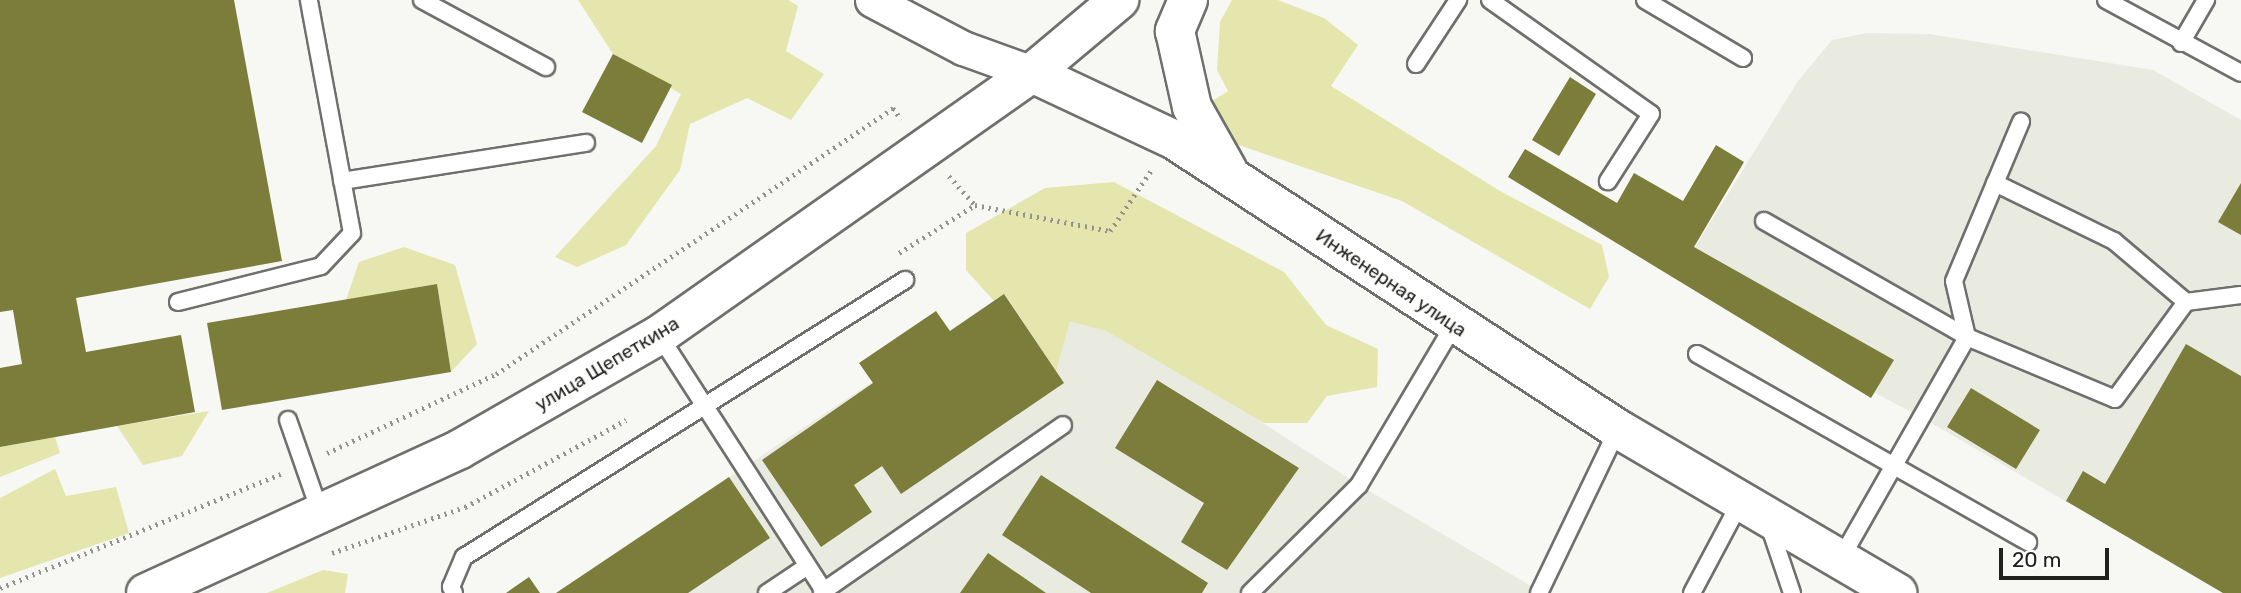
<!DOCTYPE html>
<html>
<head>
<meta charset="utf-8">
<style>
	body { margin:0 }
	#map { position:relative; width:2241px; height:593px; overflow:hidden; background:#f7f7f3; font-family:Rubik,sans-serif }
	div>[style] { position:absolute }
	.built>* { inset:0; background:#eaebe0 }
	.green>* { inset:0; background:#e5e6ad }
	.building>* { inset:0; background:#7c7c3b }
	.path>* { height:4.5px; margin-top:-2.25px; transform-origin:0; background:repeating-linear-gradient(90deg,#92928f 0 2px,transparent 0 7px) }
	.roads { filter:drop-shadow(2px 0 #6f706d) drop-shadow(-2px 0 #6f706d) drop-shadow(0 2px #6f706d) drop-shadow(0 -2px #6f706d) }
	.service>* { height:16px; margin:-8px; padding:0 8px; transform-origin:8px; border-radius:8px; background:#fff }
	.minor>* { height:33px; margin:-16.5px; padding:0 16.5px; transform-origin:16.5px; border-radius:16.5px; background:#fff }
	.tertiary>* { height:38px; margin:-19px; padding:0 19px; transform-origin:19px; border-radius:19px; background:#fff }
	.secondary>* { height:38px; margin:-19px; padding:0 19px; transform-origin:19px; border-radius:19px; background:#fff }
	span { translate:-50% -50%; white-space:nowrap; text-align:center; line-height:1.15; -webkit-text-stroke:5px #fffffe; paint-order:stroke }
	.street-label { font-size:19px; color:#20201f }
	.scale { position:absolute; left:1999px; top:548px; width:110px; height:32px; box-sizing:border-box; border:4px solid #20201f; border-top:0; padding-left:9px; font-size:21px; line-height:24px; white-space:nowrap; color:#20201f; -webkit-text-stroke:5px #fffffe; paint-order:stroke }
</style>
</head>
<body>
<div id="map">
	<div class="built">
		<i style="clip-path:polygon(1867px 33px,1929px 34px,2153px 70px,2241px 120px,2241px 593px,2223px 593px,1921px 417px,1875px 393px,1871px 398px,1677px 276px,1798px 81px,1832px 40px)"></i>
		<i style="clip-path:polygon(1039px 278px,1359px 485px,1543px 593px,556px 593px,1004px 294px)"></i>
	</div>
	<div class="green">
		<i style="clip-path:polygon(578px 0,788px 0,798px 6px,786px 51px,824px 74px,791px 120px,747px 98px,690px 124px,680px 170px,626px 245px,577px 267px,555px 257px,656px 146px,681px 94px,613px 54px)"></i>
		<i style="clip-path:polygon(1232px 0,1278px 0,1324px 18px,1358px 45px,1331px 86px,1500px 191px,1602px 245px,1609px 277px,1590px 309px,1402px 201px,1230px 142px,1209px 103px,1228px 91px,1217px 70px,1220px 22px)"></i>
		<i style="clip-path:polygon(1114px 182px,1284px 272px,1326px 325px,1378px 349px,1377px 387px,1327px 396px,1307px 423px,1264px 423px,1106px 331px,1070px 321px,1056px 371px,1005px 294px,994px 301px,966px 270px,966px 233px,1045px 188px)"></i>
		<i style="clip-path:polygon(404px 247px,455px 265px,477px 344px,451px 372px,437px 284px,346px 300px,359px 262px)"></i>
		<i style="clip-path:polygon(209px 411px,182px 456px,143px 465px,117px 426px)"></i>
		<i style="clip-path:polygon(55px 437px,60px 453px,0 477px,0 447px)"></i>
		<i style="clip-path:polygon(55px 469px,66px 496px,116px 487px,129px 533px,0 578px,0 498px)"></i>
		<i style="clip-path:polygon(323px 570px,348px 574px,345px 593px,267px 593px)"></i>
	</div>
	<div class="building">
		<i style="clip-path:polygon(0 0,234px 0,282px 261px,76px 298px,86px 352px,181px 335px,195px 412px,0 447px,0 368px,22px 364px,13px 310px,0 312px)"></i>
		<i style="clip-path:polygon(613px 54px,672px 85px,642px 143px,582px 112px)"></i>
		<i style="clip-path:polygon(1570px 77px,1596px 94px,1559px 156px,1532px 140px)"></i>
		<i style="clip-path:polygon(1716px 145px,1744px 162px,1694px 247px,1894px 360px,1871px 398px,1508px 177px,1525px 149px,1617px 203px,1634px 173px,1683px 201px)"></i>
		<i style="clip-path:polygon(2241px 183px,2241px 235px,2218px 222px)"></i>
		<i style="clip-path:polygon(437px 284px,451px 372px,222px 410px,207px 323px)"></i>
		<i style="clip-path:polygon(1004px 294px,1064px 383px,901px 494px,882px 466px,854px 485px,872px 512px,821px 547px,762px 460px,873px 383px,859px 363px,936px 311px,950px 331px)"></i>
		<i style="clip-path:polygon(2186px 344px,2241px 376px,2241px 593px,2223px 593px,2066px 501px,2083px 471px,2105px 484px)"></i>
		<i style="clip-path:polygon(1157px 380px,1299px 468px,1227px 570px,1181px 542px,1204px 503px,1115px 448px)"></i>
		<i style="clip-path:polygon(1971px 388px,2040px 430px,2016px 469px,1947px 427px)"></i>
		<i style="clip-path:polygon(1041px 475px,1208px 583px,1202px 593px,1091px 593px,1002px 535px)"></i>
		<i style="clip-path:polygon(729px 477px,770px 538px,688px 593px,556px 593px)"></i>
		<i style="clip-path:polygon(988px 553px,1046px 593px,960px 593px)"></i>
		<i style="clip-path:polygon(529px 577px,540px 593px,506px 593px)"></i>
	</div>
	<div class="path">
		<i style="left:949px;top:176px;width:39px;rotate:48deg"></i>
		<i style="left:975px;top:205px;width:137px;rotate:10.9deg"></i>
		<i style="left:1110px;top:231px;width:75px;rotate:-55.9deg"></i>
		<i style="left:899px;top:253px;width:90px;rotate:-32.3deg"></i>
		<i style="left:327px;top:453px;width:187px;rotate:-25.1deg"></i>
		<i style="left:496px;top:374px;width:478px;rotate:-33.8deg"></i>
		<i style="left:893px;top:108px;width:14px;rotate:54deg"></i>
		<i style="left:332px;top:553px;width:141px;rotate:-19.1deg"></i>
		<i style="left:465px;top:507px;width:183px;rotate:-28.4deg"></i>
		<i style="left:0;top:588px;width:303px;rotate:-22.1deg"></i>
	</div>
	<div class="roads">
		<div class="service">
			<i style="left:422px;top:0;width:141px;rotate:28.4deg"></i>
			<i style="left:1490px;top:0;width:197px;rotate:35.3deg"></i>
			<i style="left:1651px;top:114px;width:80px;rotate:122.7deg"></i>
			<i style="left:1645px;top:0;width:114px;rotate:30.6deg"></i>
			<i style="left:2106px;top:0;width:153px;rotate:28.4deg"></i>
			<i style="left:2181px;top:43px;width:50px;rotate:-59.8deg"></i>
			<i style="left:1416px;top:64px;width:77px;rotate:-56.7deg"></i>
			<i style="left:342px;top:181px;width:247px;rotate:-8.9deg"></i>
			<i style="left:1995px;top:183px;width:132px;rotate:26deg"></i>
			<i style="left:2114px;top:241px;width:94px;rotate:40.3deg"></i>
			<i style="left:1764px;top:221px;width:234px;rotate:29.7deg"></i>
			<i style="left:1967px;top:337px;width:160px;rotate:22.7deg"></i>
			<i style="left:2115px;top:399px;width:120px;rotate:-53.8deg"></i>
			<i style="left:2186px;top:302px;width:55px;rotate:-7.3deg"></i>
			<i style="left:178px;top:302px;width:147px;rotate:-14.1deg"></i>
			<i style="left:321px;top:266px;width:45px;rotate:-46.8deg"></i>
			<i style="left:352px;top:233px;width:237px;rotate:-100.5deg"></i>
			<i style="left:659px;top:335px;width:307px;rotate:57.2deg"></i>
			<i style="left:1697px;top:354px;width:381px;rotate:29.6deg"></i>
			<i style="left:288px;top:420px;width:101px;rotate:70.8deg"></i>
			<i style="left:1769px;top:525px;width:72px;rotate:71.3deg"></i>
			<i style="left:1840px;top:560px;width:257px;rotate:-60.3deg"></i>
			<i style="left:1967px;top:337px;width:57px;rotate:-103.1deg"></i>
			<i style="left:1954px;top:281px;width:173px;rotate:-67.2deg"></i>
			<i style="left:822px;top:592px;width:293px;rotate:-34.7deg"></i>
			<i style="left:454px;top:593px;width:7px;rotate:-117deg"></i>
			<i style="left:451px;top:587px;width:33px;rotate:-67deg"></i>
			<i style="left:464px;top:557px;width:521px;rotate:-32.13deg"></i>
			<i style="left:767px;top:593px;width:47px;rotate:-33.7deg"></i>
			<i style="left:1250px;top:593px;width:153px;rotate:-44.7deg"></i>
			<i style="left:1359px;top:485px;width:186px;rotate:-59.3deg"></i>
			<i style="left:1539px;top:593px;width:182px;rotate:-64.3deg"></i>
			<i style="left:1692px;top:593px;width:104px;rotate:-62deg"></i>
		</div>
		<div class="minor">
			<i style="left:872px;top:0;width:103px;rotate:27.8deg"></i>
			<i style="left:963px;top:48px;width:73px;rotate:19.9deg"></i>
		</div>
		<div class="tertiary">
			<i style="left:1188px;top:0;width:34px;rotate:113deg"></i>
			<i style="left:1175px;top:31px;width:78px;rotate:77.4deg"></i>
			<i style="left:1192px;top:107px;width:73px;rotate:60.6deg"></i>
			<i style="left:1032px;top:73px;width:156px;rotate:25.1deg"></i>
			<i style="left:1173px;top:139px;width:531px;rotate:33.09deg"></i>
			<i style="left:1618px;top:429px;width:324px;rotate:30.4deg"></i>
		</div>
		<div class="secondary">
			<i style="left:146px;top:593px;width:345px;rotate:-24.6deg"></i>
			<i style="left:460px;top:449px;width:229px;rotate:-29.8deg"></i>
			<i style="left:659px;top:335px;width:456px;rotate:-35.1deg"></i>
			<i style="left:1032px;top:73px;width:114px;rotate:-40deg"></i>
		</div>
	</div>
	<div class="street-label">
		<span style="left:1391px;top:283px;rotate:34deg">Инженерная улица</span>
		<span style="left:607px;top:364px;rotate:-31deg">улица Щепеткина</span>
	</div>
	<div class="scale">20 m</div>
</div>
</body>
</html>
